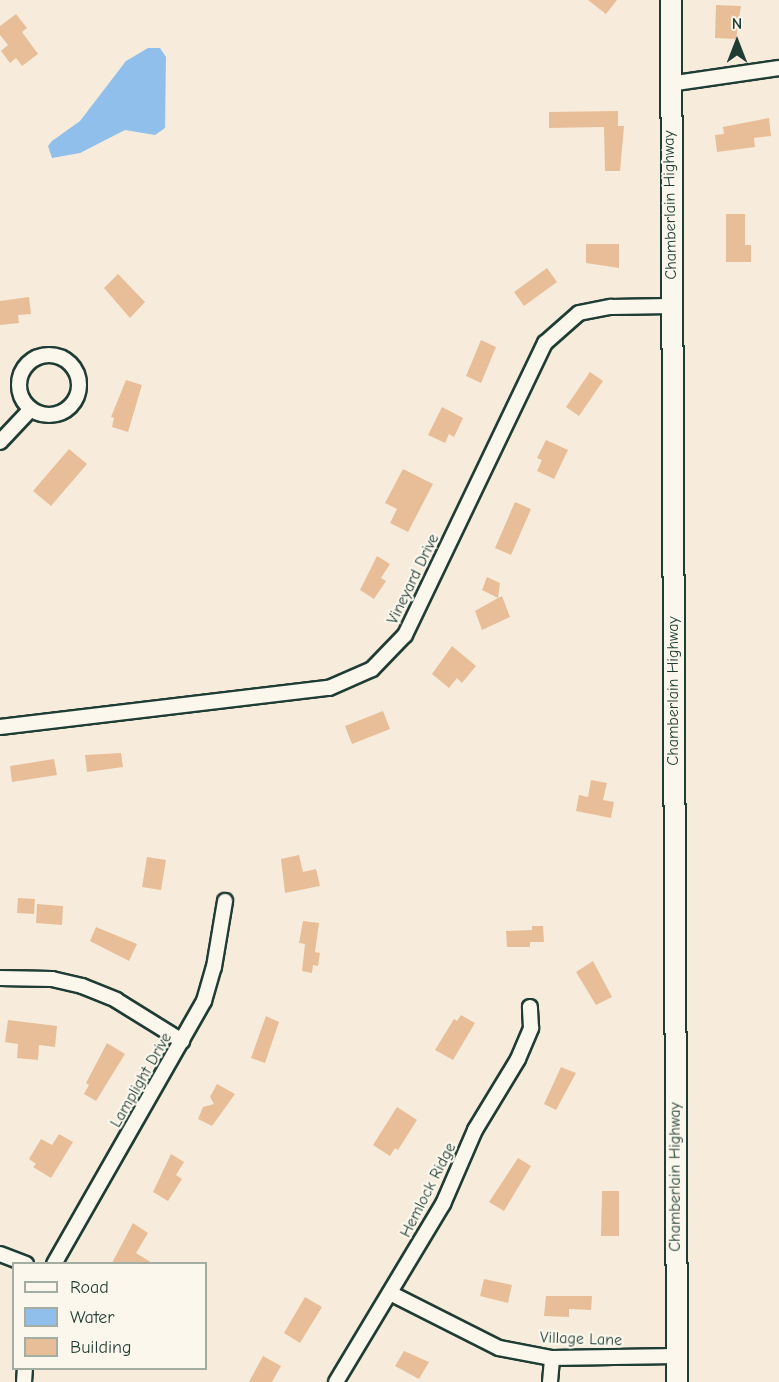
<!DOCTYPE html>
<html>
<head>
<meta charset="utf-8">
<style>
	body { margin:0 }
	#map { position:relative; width:779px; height:1382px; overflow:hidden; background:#f7ecdb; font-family:"Comic Neue",sans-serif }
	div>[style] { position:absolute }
	.water>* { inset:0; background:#91bfeb }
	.building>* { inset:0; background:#e8be98 }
	.roads { filter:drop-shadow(2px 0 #1f3d34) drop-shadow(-2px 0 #1f3d34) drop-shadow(0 2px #1f3d34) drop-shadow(0 -2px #1f3d34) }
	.minor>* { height:14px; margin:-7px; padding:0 7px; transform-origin:7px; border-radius:7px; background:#fbf7ec }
	.minor>.ring { margin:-7px; padding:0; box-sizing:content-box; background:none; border:14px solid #fbf7ec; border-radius:50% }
	.secondary>* { height:20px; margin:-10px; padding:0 10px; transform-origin:10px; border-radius:10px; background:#fbf7ec }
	span { translate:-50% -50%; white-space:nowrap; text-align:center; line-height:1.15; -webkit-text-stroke:4.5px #fbf7ec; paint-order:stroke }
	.street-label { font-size:16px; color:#1f3d34 }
	.legend { position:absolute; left:12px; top:1262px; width:195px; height:108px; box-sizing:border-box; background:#fbf7ec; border:2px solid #a3ada2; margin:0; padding:8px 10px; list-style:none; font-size:18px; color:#1f3d34 }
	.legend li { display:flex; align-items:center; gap:12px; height:30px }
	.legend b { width:30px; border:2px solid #a3ada2 }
	.north { position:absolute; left:707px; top:12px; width:60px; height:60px; -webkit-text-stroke:4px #fbf7ec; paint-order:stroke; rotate:0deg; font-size:16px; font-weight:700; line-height:24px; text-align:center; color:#1f3d34 }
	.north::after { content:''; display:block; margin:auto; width:21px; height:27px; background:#1f3d34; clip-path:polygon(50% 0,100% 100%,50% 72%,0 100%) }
</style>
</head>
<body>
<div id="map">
	<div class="water">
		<i style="clip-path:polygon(148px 48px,160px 48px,166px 57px,165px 128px,155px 135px,125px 130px,80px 153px,52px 158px,48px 146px,52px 141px,80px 121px,126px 61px)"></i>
	</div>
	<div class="building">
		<i style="clip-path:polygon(588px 0,617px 0,606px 14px)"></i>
		<i style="clip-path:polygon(716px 5px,741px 6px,736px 39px,715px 38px)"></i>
		<i style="clip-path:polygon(16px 14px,27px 28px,22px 32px,38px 54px,22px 66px,16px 58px,10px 63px,1px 51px,8px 45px,0 35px,0 26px)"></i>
		<i style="clip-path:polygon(618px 111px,618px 126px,624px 126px,620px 171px,605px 171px,604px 127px,549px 128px,549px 112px)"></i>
		<i style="clip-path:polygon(769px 118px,771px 136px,754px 138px,755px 147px,717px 152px,715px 135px,724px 134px,723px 127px)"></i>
		<i style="clip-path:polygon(726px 214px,745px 214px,745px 245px,751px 245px,751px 262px,726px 262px)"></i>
		<i style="clip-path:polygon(586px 244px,619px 244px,619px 268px,586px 263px)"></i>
		<i style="clip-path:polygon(547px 268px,557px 282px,524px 306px,514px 292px)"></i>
		<i style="clip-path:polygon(118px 274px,145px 302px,130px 318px,104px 288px)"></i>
		<i style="clip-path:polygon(29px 297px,31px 314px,18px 315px,19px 323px,0 325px,0 301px)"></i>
		<i style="clip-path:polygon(481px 340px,496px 347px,481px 383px,466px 376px)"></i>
		<i style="clip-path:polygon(590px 372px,603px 381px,579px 416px,566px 407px)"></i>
		<i style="clip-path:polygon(126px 380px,142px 385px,128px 432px,112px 427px,114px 418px,111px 417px)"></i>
		<i style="clip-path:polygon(442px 407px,463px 418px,454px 437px,449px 434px,445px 443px,428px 435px)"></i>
		<i style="clip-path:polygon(546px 440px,568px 450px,554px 479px,537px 471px,542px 460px,537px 458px)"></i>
		<i style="clip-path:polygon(69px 449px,87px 464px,51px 506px,33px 491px)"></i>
		<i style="clip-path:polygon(403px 469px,433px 484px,408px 532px,390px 523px,397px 509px,385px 503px)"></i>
		<i style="clip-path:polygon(515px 502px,531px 509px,511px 555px,495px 548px)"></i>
		<i style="clip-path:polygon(377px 556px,390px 564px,381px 578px,386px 581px,374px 599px,360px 590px)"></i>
		<i style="clip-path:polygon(487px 577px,500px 583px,498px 598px,502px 596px,510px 617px,482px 630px,475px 611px,498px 598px,482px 590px)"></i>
		<i style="clip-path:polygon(452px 646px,476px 666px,462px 683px,457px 678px,449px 688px,432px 674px)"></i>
		<i style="clip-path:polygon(383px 711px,390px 729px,352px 744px,345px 726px)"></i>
		<i style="clip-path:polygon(121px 753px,123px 767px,87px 772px,85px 755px)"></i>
		<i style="clip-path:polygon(54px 759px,57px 775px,12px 782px,10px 766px)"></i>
		<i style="clip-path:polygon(591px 780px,607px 783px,603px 800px,614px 802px,611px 818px,576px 811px,579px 795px,588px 797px)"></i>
		<i style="clip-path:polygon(299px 855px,303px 872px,316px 869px,320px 886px,285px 893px,281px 859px)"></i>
		<i style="clip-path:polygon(147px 857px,166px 860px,161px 890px,142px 887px)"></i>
		<i style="clip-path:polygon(18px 898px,35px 899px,34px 914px,17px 913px)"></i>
		<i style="clip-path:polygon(37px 904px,63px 906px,62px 925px,36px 923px)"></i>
		<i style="clip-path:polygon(303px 921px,319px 923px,315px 952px,320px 953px,318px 966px,313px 965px,312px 973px,302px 971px,305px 944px,299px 943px)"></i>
		<i style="clip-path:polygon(532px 926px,543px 926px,544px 942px,530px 942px,530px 947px,507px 947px,506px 931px,532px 930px)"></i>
		<i style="clip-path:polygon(96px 927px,137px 944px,129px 961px,90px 941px)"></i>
		<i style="clip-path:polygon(593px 961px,612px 997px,596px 1005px,576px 972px)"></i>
		<i style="clip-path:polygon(461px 1015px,475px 1023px,453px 1060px,435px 1050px,454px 1019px,457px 1021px)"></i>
		<i style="clip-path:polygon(266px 1016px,279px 1022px,265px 1063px,251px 1058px)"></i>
		<i style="clip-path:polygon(8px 1020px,57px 1026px,55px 1047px,39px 1045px,38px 1060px,17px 1058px,18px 1044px,5px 1042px)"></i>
		<i style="clip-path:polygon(107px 1043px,125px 1054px,96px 1101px,84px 1094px,89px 1085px,86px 1083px)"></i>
		<i style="clip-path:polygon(561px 1067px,576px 1073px,556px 1110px,544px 1104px)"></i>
		<i style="clip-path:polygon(217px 1084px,235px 1094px,212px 1126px,198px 1119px,203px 1107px,214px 1104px,210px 1097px)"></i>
		<i style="clip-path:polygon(397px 1107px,417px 1120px,398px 1150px,395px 1148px,390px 1156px,373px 1145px)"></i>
		<i style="clip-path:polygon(59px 1134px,73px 1142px,51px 1178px,33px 1167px,36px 1164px,29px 1159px,41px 1139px,52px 1145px)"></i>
		<i style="clip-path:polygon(171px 1154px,184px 1162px,176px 1175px,182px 1179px,168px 1201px,153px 1192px)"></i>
		<i style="clip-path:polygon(518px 1158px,531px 1166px,504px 1211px,489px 1202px)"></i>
		<i style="clip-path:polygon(602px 1191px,619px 1191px,619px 1236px,601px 1236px)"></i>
		<i style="clip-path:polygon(133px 1223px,148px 1233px,136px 1253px,152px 1263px,112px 1263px)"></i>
		<i style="clip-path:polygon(484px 1279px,512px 1285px,508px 1303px,480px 1296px)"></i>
		<i style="clip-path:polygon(546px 1296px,592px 1296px,591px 1310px,569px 1309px,569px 1317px,544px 1316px)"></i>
		<i style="clip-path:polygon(305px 1297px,322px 1307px,300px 1343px,284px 1333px)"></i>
		<i style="clip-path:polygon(404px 1351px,429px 1362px,419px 1379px,395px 1366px)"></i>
		<i style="clip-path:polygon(263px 1356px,281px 1366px,272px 1382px,249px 1382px)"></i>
	</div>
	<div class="roads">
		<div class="minor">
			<i style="left:669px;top:84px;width:111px;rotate:-8.3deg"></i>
			<i class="ring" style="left:19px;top:355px;width:46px;height:46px"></i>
			<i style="left:0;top:442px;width:45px;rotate:-46.8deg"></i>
			<i style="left:0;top:727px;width:331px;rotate:-6.8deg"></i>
			<i style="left:329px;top:688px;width:47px;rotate:-23.8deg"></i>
			<i style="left:372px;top:669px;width:47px;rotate:-45.9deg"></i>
			<i style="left:405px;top:635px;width:324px;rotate:-64.4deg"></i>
			<i style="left:545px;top:343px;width:45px;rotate:-41.4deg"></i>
			<i style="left:579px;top:313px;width:33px;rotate:-11deg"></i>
			<i style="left:611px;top:307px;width:60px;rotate:-1deg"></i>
			<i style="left:0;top:978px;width:52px;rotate:1.1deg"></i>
			<i style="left:52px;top:979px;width:31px;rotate:13deg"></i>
			<i style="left:82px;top:986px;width:37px;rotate:22deg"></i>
			<i style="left:116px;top:1000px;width:78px;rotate:31.8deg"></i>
			<i style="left:0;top:1254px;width:28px;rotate:21deg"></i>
			<i style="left:54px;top:1264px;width:303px;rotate:-60.3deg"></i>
			<i style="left:204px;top:1001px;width:35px;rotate:-74deg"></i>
			<i style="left:214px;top:967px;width:67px;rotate:-80.5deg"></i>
			<i style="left:390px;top:1293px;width:122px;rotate:26.8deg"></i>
			<i style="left:499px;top:1348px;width:54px;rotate:10.7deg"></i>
			<i style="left:552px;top:1358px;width:124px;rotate:-0.9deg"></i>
			<i style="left:24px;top:1382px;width:14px;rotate:-86deg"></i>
			<i style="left:336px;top:1382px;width:208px;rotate:-59deg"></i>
			<i style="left:443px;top:1204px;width:81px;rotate:-66.6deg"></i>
			<i style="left:475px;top:1130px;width:83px;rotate:-58.8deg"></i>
			<i style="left:518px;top:1059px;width:34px;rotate:-67deg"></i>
			<i style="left:531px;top:1028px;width:21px;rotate:-93deg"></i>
			<i style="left:550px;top:1382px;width:24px;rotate:-85deg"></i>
		</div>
		<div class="secondary">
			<i style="left:671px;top:0;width:1382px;rotate:89.75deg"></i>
		</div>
	</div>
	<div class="street-label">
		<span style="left:670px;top:205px;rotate:-91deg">Chamberlain Highway</span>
		<span style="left:413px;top:579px;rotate:-64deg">Vineyard Drive</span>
		<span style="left:673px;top:691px;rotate:-90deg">Chamberlain Highway</span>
		<span style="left:141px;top:1080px;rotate:-60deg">Lamplight Drive</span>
		<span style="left:675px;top:1177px;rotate:-90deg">Chamberlain Highway</span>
		<span style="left:428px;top:1190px;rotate:-63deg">Hemlock Ridge</span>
		<span style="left:581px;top:1339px;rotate:2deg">Village Lane</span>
	</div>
	<ul class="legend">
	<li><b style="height:8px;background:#fbf7ec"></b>Road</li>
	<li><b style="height:16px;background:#91bfeb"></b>Water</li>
	<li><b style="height:16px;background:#e8be98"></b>Building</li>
	</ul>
	<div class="north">N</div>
</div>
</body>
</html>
